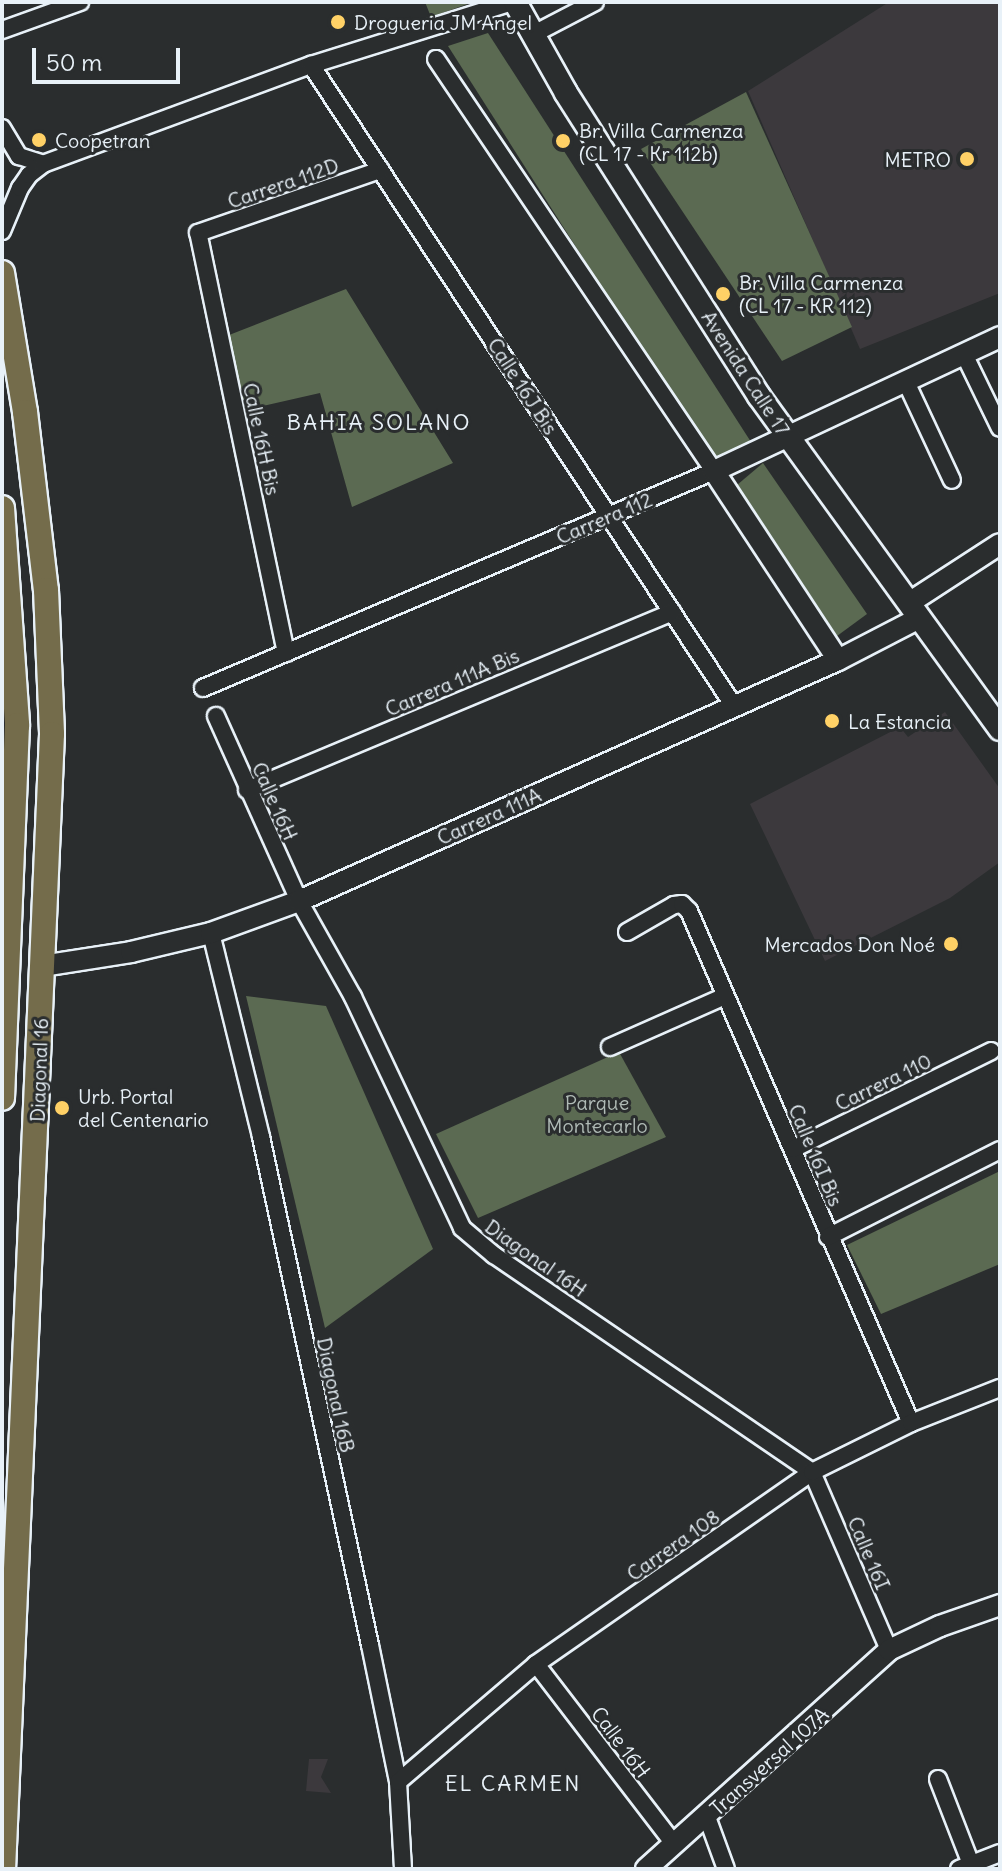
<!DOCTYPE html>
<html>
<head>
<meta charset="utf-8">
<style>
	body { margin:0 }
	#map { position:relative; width:1002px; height:1871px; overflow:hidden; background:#2a2d2e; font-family:Delius,sans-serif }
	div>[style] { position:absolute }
	.built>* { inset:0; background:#3c393d }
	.green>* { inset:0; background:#5b6a52 }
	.roads { filter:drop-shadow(2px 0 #e8f1f8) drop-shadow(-2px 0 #e8f1f8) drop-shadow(0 2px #e8f1f8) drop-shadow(0 -2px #e8f1f8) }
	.minor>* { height:16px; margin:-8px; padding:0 8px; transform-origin:8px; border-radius:8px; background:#2a2d2e }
	.tertiary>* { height:20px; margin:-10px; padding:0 10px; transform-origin:10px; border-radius:10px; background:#2a2d2e }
	.secondary>* { height:22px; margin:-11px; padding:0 11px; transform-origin:11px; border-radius:11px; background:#2a2d2e }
	.primary>* { height:24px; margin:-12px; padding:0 12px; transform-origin:12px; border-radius:12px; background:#746c4b }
	.dots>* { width:22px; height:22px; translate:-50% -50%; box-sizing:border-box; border:4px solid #2a2d2e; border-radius:50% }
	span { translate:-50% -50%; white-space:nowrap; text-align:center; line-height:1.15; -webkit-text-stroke:6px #2a2d2e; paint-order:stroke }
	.poi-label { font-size:20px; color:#e8f1f8 }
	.left { translate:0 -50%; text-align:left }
	.right { translate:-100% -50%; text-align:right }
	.street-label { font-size:20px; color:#e8f1f8 }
	.park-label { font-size:20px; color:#b0bbb6 }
	.neighbourhood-label { font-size:22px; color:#e8f1f8; letter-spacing:2px }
	.frame { position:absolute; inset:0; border:4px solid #e8f1f8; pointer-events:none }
	.scale { position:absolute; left:32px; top:48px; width:148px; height:36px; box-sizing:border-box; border:4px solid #e8f1f8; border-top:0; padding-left:10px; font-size:24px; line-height:28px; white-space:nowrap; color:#e8f1f8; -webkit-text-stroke:6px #2a2d2e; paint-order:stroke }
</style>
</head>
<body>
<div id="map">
	<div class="built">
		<i style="clip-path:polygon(889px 2px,1000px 2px,1000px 293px,860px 349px,748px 91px)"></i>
		<i style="clip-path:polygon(945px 712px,1000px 789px,1000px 862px,950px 898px,825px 961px,750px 804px,900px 727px,908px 737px)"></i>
		<i style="clip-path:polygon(309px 1759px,328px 1759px,321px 1777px,331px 1793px,306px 1791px)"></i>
	</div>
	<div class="green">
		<i style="clip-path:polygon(425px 2px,473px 2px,431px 17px)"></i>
		<i style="clip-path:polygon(488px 33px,751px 442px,713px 462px,448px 46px)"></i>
		<i style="clip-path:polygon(746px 92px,852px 327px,782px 361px,641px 149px)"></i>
		<i style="clip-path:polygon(346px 289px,453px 463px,352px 507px,320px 393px,241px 411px,224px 337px)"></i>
		<i style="clip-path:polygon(763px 463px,867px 614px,837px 636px,737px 485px)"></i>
		<i style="clip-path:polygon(246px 996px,326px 1006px,433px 1249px,325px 1328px)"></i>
		<i style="clip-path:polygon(619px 1052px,666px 1137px,478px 1218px,436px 1134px)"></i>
		<i style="clip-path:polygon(1000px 1171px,1000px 1264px,881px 1314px,847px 1245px)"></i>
	</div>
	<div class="roads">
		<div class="minor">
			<i style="left:2px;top:30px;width:83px;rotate:-19.7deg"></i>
			<i style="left:532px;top:35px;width:71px;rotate:-27.6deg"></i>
			<i style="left:311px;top:65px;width:768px;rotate:56.58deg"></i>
			<i style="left:2px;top:128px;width:33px;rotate:59deg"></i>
			<i style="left:19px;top:156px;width:25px;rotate:18deg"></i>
			<i style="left:2px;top:231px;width:47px;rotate:-67.3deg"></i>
			<i style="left:20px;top:188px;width:16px;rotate:-55deg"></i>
			<i style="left:29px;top:175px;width:18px;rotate:-38deg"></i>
			<i style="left:43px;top:164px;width:286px;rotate:-20.3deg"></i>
			<i style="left:311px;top:65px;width:211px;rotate:-17.4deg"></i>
			<i style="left:964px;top:354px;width:82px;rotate:64.1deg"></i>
			<i style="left:906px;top:382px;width:108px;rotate:64.9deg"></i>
			<i style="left:286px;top:653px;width:429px;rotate:-101.8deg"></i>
			<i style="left:198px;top:233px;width:193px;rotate:-19.1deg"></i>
			<i style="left:203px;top:688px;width:555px;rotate:-23.01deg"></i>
			<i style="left:714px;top:471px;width:497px;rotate:-124deg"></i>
			<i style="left:216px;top:716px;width:203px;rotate:65.8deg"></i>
			<i style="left:299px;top:901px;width:110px;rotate:60.6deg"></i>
			<i style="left:353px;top:997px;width:255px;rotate:64.7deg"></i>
			<i style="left:462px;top:1228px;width:42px;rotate:40.2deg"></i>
			<i style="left:494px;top:1255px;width:385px;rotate:34.3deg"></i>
			<i style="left:812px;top:1472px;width:194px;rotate:66.6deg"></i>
			<i style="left:247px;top:790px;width:461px;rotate:-22.7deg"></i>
			<i style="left:627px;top:932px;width:54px;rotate:-29.9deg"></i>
			<i style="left:674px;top:905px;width:8px;rotate:-7deg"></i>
			<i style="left:682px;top:904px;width:10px;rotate:45deg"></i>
			<i style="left:689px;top:911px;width:558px;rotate:66.56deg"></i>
			<i style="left:211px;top:933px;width:210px;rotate:76.2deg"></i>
			<i style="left:261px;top:1137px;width:520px;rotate:77.89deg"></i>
			<i style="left:370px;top:1645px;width:140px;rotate:78.4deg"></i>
			<i style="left:398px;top:1782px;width:87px;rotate:86.7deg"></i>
			<i style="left:610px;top:1047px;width:126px;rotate:-23.9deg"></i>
			<i style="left:793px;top:1149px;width:221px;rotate:-26.3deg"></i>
			<i style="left:828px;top:1237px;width:193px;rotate:-26.8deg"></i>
			<i style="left:536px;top:1664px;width:228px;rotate:52.5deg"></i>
			<i style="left:938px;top:1779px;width:91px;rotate:68.8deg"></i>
			<i style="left:398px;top:1782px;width:182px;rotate:-40.5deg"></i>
			<i style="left:536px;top:1664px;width:336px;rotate:-34.8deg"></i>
			<i style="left:812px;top:1472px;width:110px;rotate:-26.3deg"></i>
			<i style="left:911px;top:1423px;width:96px;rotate:-21.5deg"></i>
			<i style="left:707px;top:1817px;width:55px;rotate:69.9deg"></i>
			<i style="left:959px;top:1869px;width:44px;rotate:-21.3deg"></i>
		</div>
		<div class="tertiary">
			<i style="left:909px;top:603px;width:108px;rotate:-33deg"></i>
			<i style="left:838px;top:660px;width:226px;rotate:-123.3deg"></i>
			<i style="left:714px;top:471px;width:316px;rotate:-25.1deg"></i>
			<i style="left:2px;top:742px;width:46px;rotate:-81.2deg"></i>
			<i style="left:42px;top:966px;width:90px;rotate:-8.9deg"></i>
			<i style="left:131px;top:952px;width:82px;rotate:-13.4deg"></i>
			<i style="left:211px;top:933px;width:94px;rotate:-20deg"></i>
			<i style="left:299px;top:901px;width:590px;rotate:-24.09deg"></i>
			<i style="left:838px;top:660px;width:91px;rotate:-27.4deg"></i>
			<i style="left:646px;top:1869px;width:327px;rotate:-42deg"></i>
			<i style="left:889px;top:1650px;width:56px;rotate:-25.2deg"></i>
			<i style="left:940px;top:1626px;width:64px;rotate:-19.3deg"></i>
		</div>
		<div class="secondary">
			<i style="left:515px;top:2px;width:104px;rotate:60.7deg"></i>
			<i style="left:566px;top:93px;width:359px;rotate:57.5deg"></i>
			<i style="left:759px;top:396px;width:411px;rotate:54.1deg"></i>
		</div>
		<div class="primary">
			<i style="left:2px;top:273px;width:141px;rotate:80.6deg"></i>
			<i style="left:25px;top:412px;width:179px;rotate:83.3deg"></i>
			<i style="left:46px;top:590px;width:144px;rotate:87.6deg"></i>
			<i style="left:52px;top:734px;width:1136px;rotate:92.47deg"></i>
			<i style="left:2px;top:508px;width:218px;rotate:86deg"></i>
			<i style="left:17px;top:725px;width:373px;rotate:92.3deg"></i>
		</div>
	</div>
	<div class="dots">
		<i style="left:338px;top:22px;background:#ffd166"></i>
		<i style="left:39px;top:140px;background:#ffd166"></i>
		<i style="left:563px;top:141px;background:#ffd166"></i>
		<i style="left:967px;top:159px;background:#ffd166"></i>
		<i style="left:723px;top:294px;background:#ffd166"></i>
		<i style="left:832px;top:721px;background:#ffd166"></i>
		<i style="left:951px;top:944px;background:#ffd166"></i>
		<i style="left:62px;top:1108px;background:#ffd166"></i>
	</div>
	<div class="poi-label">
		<span class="left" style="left:354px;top:22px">Drogueria JM Angel</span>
		<span class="left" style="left:579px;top:142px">Br. Villa Carmenza<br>(CL 17 - Kr 112b)</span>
		<span class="left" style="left:55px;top:140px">Coopetran</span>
		<span class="right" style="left:951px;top:159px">METRO</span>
		<span class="left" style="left:739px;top:294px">Br. Villa Carmenza<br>(CL 17 - KR 112)</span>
		<span class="left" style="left:848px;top:721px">La Estancia</span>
		<span class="right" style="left:935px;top:944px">Mercados Don Noé</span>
		<span class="left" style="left:78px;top:1108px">Urb. Portal<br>del Centenario</span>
	</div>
	<div class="street-label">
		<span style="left:283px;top:183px;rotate:-19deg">Carrera 112D</span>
		<span style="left:746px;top:373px;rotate:57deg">Avenida Calle 17</span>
		<span style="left:523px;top:386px;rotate:57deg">Calle 16J Bis</span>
		<span style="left:262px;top:439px;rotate:78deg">Calle 16H Bis</span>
		<span style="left:604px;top:518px;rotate:-23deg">Carrera 112</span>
		<span style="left:452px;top:682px;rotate:-23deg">Carrera 111A Bis</span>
		<span style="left:275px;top:801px;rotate:66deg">Calle 16H</span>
		<span style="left:489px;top:816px;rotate:-24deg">Carrera 111A</span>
		<span style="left:39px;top:1070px;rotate:-88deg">Diagonal 16</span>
		<span style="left:883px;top:1082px;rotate:-26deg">Carrera 110</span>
		<span style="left:816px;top:1155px;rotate:67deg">Calle 16I Bis</span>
		<span style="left:536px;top:1258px;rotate:35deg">Diagonal 16H</span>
		<span style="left:336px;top:1395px;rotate:78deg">Diagonal 16B</span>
		<span style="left:673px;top:1545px;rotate:-35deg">Carrera 108</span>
		<span style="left:869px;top:1553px;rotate:67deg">Calle 16I</span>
		<span style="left:621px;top:1742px;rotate:53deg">Calle 16H</span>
		<span style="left:769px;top:1761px;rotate:-42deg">Transversal 107A</span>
	</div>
	<div class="park-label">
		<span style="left:597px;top:1114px">Parque<br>Montecarlo</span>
	</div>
	<div class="neighbourhood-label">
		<span style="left:379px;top:423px">BAHIA SOLANO</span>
		<span style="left:513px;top:1784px">EL CARMEN</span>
	</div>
	<div class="frame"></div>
	<div class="scale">50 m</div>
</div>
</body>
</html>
